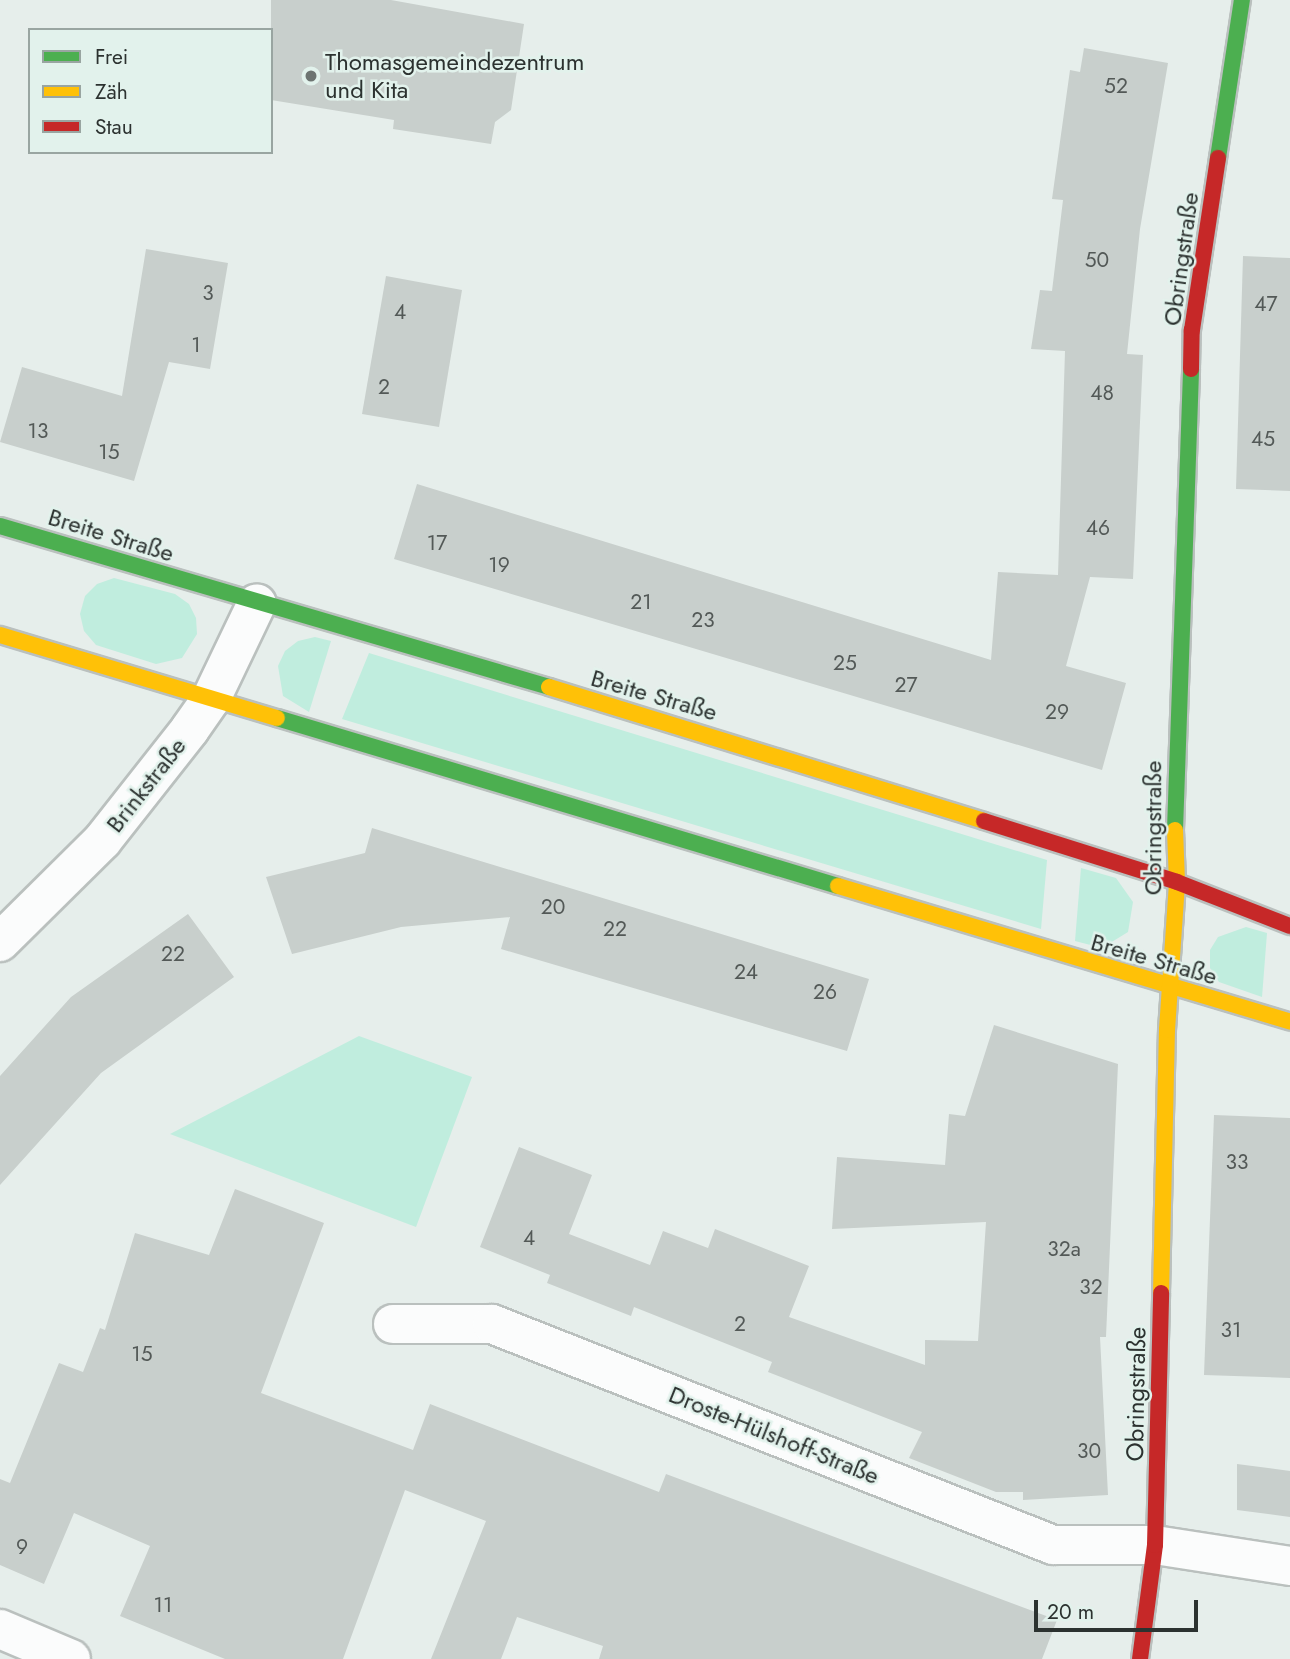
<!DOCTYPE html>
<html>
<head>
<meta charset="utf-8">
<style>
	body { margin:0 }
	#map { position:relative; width:1290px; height:1659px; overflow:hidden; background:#e6eeeb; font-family:Jost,sans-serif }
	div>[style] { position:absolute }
	.green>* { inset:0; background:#c0edde }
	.building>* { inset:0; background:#c8cfcc }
	.roads { filter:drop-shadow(2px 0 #bac0be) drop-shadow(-2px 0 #bac0be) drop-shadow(0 2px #bac0be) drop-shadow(0 -2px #bac0be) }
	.street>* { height:38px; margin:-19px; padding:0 19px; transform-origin:19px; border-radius:19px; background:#fbfcfc }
	.fast>* { height:16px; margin:-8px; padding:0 8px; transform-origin:8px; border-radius:8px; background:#4caf50 }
	.slow>* { height:16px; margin:-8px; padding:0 8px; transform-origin:8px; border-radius:8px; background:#ffc107 }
	.jam>* { height:16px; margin:-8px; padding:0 8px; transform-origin:8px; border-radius:8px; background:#c62828 }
	.dots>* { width:19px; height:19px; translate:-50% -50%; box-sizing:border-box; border:4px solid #e2f2ec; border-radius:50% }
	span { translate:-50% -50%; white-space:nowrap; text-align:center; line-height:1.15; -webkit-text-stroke:5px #e2f2ec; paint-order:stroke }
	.number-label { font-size:21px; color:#535957 }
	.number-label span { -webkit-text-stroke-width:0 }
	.poi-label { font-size:24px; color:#2c3230 }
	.left { translate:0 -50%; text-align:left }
	.street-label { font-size:24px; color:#2c3230 }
	.legend { position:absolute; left:28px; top:28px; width:245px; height:126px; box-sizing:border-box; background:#e2f2ec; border:2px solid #99a5a1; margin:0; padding:9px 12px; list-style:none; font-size:21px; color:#2c3230 }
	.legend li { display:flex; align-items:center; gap:14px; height:35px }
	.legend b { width:35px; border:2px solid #99a5a1 }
	.scale { position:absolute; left:1034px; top:1600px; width:164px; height:32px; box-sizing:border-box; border:4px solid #2c3230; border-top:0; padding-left:9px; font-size:21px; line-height:24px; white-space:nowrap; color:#2c3230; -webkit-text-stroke:5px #e2f2ec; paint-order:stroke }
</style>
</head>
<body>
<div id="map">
	<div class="green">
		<i style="clip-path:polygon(114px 578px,175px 594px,189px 604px,196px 618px,197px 634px,182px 658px,156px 664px,96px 645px,84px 631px,80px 614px,85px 596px,97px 584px)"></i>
		<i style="clip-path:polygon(315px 637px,331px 641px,309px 712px,283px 696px,278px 666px,285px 651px,298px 641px)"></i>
		<i style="clip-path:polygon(369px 653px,1047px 860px,1041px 929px,342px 719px)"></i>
		<i style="clip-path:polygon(1081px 868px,1116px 878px,1133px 902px,1128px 932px,1102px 948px,1075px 941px)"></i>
		<i style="clip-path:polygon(1246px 927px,1267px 933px,1262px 997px,1219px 982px,1210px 968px,1210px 950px,1218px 937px)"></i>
		<i style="clip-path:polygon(359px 1036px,472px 1077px,416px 1227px,170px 1134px)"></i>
	</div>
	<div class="building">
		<i style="clip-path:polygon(271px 0,391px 0,524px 24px,511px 110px,495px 122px,491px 144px,393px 129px,394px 120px,271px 100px)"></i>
		<i style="clip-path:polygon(1084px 48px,1168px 63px,1140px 229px,1127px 354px,1143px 355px,1133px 579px,1090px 577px,1066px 666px,1126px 683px,1102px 770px,394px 559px,417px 484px,991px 660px,998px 572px,1058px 575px,1065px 351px,1031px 349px,1040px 290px,1052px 291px,1063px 200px,1052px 199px,1070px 70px,1080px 72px)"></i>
		<i style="clip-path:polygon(146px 249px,228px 263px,210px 369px,169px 362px,134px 481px,0 442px,22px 367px,122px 396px)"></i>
		<i style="clip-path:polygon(1243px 256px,1290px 258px,1290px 491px,1236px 489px)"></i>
		<i style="clip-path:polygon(386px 276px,462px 290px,439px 427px,362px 414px)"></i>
		<i style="clip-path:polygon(372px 828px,869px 979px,847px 1051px,501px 949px,510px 917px,401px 927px,292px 954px,266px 877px,365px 853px)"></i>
		<i style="clip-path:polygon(188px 914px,234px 977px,101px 1073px,0 1185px,0 1076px,71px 997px)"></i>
		<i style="clip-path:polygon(994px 1025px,1118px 1064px,1106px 1337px,1100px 1337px,1108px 1495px,1023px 1500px,1023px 1492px,996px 1492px,909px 1458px,922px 1432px,768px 1372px,772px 1362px,634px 1307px,631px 1316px,547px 1283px,550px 1275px,480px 1247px,519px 1147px,592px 1175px,569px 1234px,650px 1265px,663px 1231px,708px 1248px,715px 1229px,809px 1266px,789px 1317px,925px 1365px,925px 1340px,978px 1341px,986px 1222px,832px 1229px,837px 1157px,945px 1165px,949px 1114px,965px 1116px)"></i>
		<i style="clip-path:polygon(1214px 1115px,1290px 1118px,1290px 1378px,1204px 1375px)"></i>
		<i style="clip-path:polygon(235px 1189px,324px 1223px,261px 1393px,413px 1450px,430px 1404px,659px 1492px,666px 1474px,1057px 1620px,1042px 1659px,599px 1659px,603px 1646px,517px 1617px,501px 1659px,431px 1659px,486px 1521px,405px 1490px,343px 1659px,225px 1659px,120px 1616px,150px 1546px,74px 1513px,44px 1584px,0 1565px,0 1479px,10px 1483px,59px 1363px,83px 1372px,100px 1328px,105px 1330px,135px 1233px,209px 1255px)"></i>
		<i style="clip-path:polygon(1237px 1464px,1290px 1471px,1290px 1517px,1237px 1510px)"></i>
	</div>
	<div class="roads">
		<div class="street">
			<i style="left:0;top:942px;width:144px;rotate:-44.7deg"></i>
			<i style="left:102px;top:841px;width:142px;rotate:-51.8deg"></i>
			<i style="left:190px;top:729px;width:37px;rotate:-55deg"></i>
			<i style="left:211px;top:699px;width:106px;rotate:-64.4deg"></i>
			<i style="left:393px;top:1324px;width:99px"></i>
			<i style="left:492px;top:1324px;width:603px;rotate:21.5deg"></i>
			<i style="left:1053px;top:1545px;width:102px"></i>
			<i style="left:1155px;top:1545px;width:137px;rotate:8.8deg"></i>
			<i style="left:0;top:1629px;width:77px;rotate:22.9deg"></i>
		</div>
		<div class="fast">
			<i style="left:1218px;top:158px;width:160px;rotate:-81.4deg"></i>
			<i style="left:0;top:526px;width:572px;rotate:16.34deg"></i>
			<i style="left:277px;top:718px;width:586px;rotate:16.67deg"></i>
			<i style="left:1175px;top:830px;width:461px;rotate:-88deg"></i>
		</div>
		<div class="slow">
			<i style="left:0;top:635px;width:289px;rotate:16.7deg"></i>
			<i style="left:549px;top:687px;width:455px;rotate:17.1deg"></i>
			<i style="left:838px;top:886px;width:472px;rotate:16.7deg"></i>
			<i style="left:1161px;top:1293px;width:263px;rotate:-88.7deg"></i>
			<i style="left:1167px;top:1030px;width:148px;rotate:-86.1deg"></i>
			<i style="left:1177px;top:882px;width:52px;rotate:-92.2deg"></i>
		</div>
		<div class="jam">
			<i style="left:1191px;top:369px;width:39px;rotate:-89deg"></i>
			<i style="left:1192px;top:330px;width:174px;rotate:-81.4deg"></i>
			<i style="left:984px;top:821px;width:202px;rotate:17.5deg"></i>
			<i style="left:1177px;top:882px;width:121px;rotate:21.3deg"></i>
			<i style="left:1140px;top:1659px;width:115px;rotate:-82.5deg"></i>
			<i style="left:1155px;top:1545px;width:252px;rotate:-88.6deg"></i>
		</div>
	</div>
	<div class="dots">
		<i style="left:311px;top:76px;background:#6d7471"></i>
	</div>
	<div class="number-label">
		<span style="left:1116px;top:86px">52</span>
		<span style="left:1097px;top:260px">50</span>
		<span style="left:208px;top:293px">3</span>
		<span style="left:1266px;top:304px">47</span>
		<span style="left:400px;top:312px">4</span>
		<span style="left:196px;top:345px">1</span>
		<span style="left:384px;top:387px">2</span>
		<span style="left:1102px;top:393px">48</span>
		<span style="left:38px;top:431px">13</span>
		<span style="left:1263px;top:439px">45</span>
		<span style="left:109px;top:452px">15</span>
		<span style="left:1098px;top:528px">46</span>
		<span style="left:437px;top:543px">17</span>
		<span style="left:499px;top:565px">19</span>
		<span style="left:641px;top:602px">21</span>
		<span style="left:703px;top:620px">23</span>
		<span style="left:845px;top:663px">25</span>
		<span style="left:906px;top:685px">27</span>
		<span style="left:1057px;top:712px">29</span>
		<span style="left:553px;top:907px">20</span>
		<span style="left:615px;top:929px">22</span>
		<span style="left:173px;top:954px">22</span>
		<span style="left:746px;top:972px">24</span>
		<span style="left:825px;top:992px">26</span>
		<span style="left:1237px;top:1162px">33</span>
		<span style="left:529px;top:1238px">4</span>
		<span style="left:1064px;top:1249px">32a</span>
		<span style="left:1091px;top:1287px">32</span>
		<span style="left:740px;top:1324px">2</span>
		<span style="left:1231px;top:1330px">31</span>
		<span style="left:142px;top:1354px">15</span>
		<span style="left:1089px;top:1451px">30</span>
		<span style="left:22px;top:1547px">9</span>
		<span style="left:163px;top:1605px">11</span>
	</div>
	<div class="poi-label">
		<span class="left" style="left:325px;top:76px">Thomasgemeindezentrum<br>und Kita</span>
	</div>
	<div class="street-label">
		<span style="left:1181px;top:259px;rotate:-82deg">Obringstraße</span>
		<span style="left:111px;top:535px;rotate:17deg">Breite Straße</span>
		<span style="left:654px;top:695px;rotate:16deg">Breite Straße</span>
		<span style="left:146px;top:785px;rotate:-52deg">Brinkstraße</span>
		<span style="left:1153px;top:828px;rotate:-90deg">Obringstraße</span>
		<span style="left:1154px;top:959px;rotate:16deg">Breite Straße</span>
		<span style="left:1136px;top:1394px;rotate:-89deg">Obringstraße</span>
		<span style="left:774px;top:1435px;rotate:22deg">Droste-Hülshoff-Straße</span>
	</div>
	<ul class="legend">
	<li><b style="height:9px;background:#4caf50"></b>Frei</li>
	<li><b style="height:9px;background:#ffc107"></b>Zäh</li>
	<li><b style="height:9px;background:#c62828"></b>Stau</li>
	</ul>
	<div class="scale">20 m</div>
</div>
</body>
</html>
